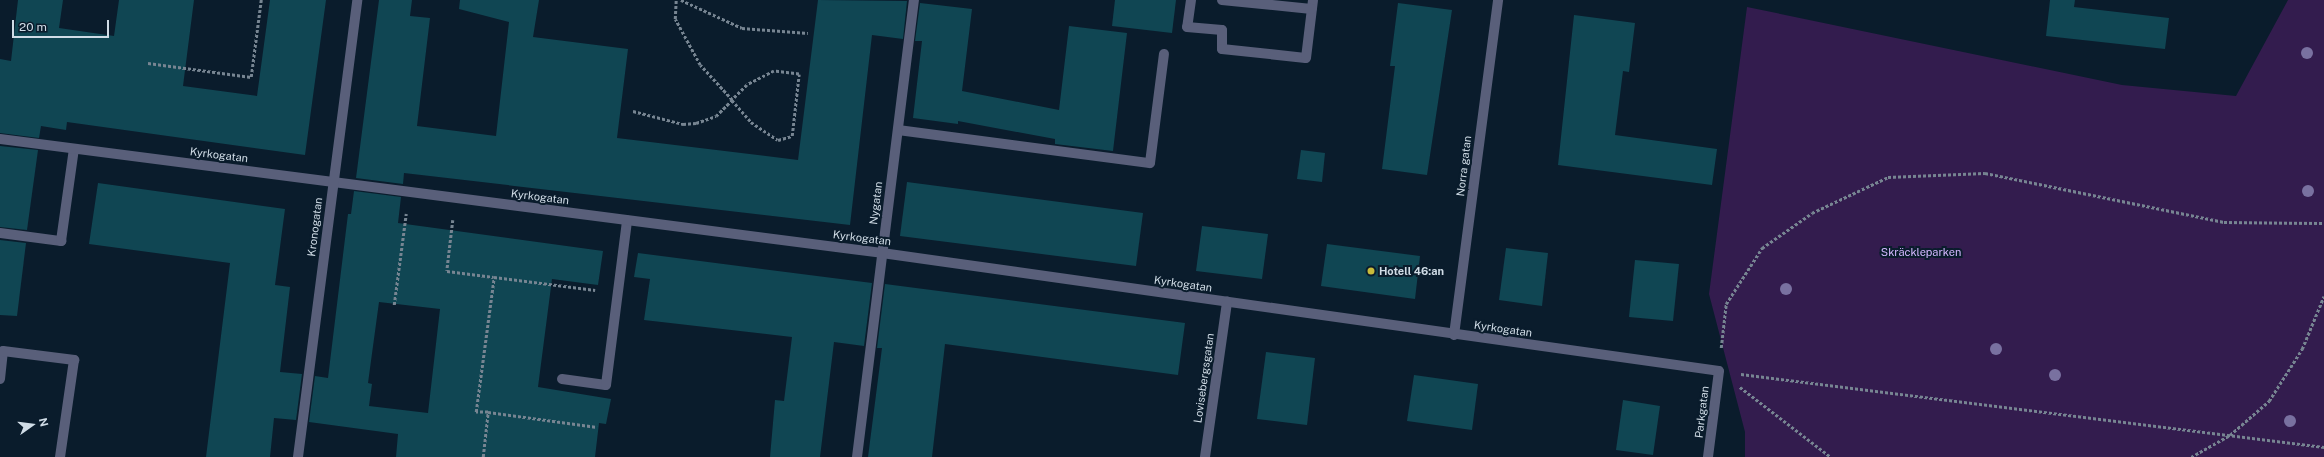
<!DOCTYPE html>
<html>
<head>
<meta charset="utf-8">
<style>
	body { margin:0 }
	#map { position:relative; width:2324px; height:457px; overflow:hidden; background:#0a1c2c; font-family:"Public Sans",sans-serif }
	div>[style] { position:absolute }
	.green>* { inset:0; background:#331c4e }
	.building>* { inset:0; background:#104653 }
	.path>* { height:2.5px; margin-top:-1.25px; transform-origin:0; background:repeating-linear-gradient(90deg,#778592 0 3px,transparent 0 5px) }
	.service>* { height:10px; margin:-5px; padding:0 5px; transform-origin:5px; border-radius:5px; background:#595f7a }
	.minor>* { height:10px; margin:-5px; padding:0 5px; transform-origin:5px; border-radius:5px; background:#595f7a }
	.trees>* { width:12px; height:12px; margin:-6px; border-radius:50%; background:#7971a0 }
	.dots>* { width:11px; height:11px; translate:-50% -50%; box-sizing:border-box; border:2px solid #0a1c2c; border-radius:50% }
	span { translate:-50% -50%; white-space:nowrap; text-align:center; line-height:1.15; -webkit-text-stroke:4px #0a1c2c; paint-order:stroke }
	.street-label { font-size:11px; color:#d0dce6 }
	.park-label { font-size:11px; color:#d3b7fe }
	.poi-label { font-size:11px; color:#d0dce6; font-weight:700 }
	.left { translate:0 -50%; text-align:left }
	.north { position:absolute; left:12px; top:405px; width:40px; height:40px; -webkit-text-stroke:3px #0a1c2c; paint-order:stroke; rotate:76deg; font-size:11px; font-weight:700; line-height:16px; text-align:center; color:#d0dce6 }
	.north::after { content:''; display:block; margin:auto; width:14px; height:18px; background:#d0dce6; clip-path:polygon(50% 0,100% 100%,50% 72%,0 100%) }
	.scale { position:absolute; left:12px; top:20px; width:97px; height:18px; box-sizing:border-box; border:2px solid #d0dce6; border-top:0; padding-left:5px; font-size:12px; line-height:14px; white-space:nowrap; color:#d0dce6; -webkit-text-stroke:3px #0a1c2c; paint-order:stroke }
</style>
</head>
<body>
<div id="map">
	<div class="green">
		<i style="clip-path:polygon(2288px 0,2324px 0,2324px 457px,1745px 457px,1745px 432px,1709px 294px,1747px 7px,2122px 85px,2236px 96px)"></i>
	</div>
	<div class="building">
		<i style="clip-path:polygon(18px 0,63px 0,59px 28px,114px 36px,119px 0,194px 0,183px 86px,257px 96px,270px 0,326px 0,305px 155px,67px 122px,66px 130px,41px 126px,39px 138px,0 133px,0 59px,11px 61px)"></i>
		<i style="clip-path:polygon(379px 0,412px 0,410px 16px,430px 18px,417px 126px,496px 136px,509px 22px,459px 9px,460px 0,539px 0,533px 37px,628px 49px,617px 138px,798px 160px,818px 0,907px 1px,903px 39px,872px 35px,850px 225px,404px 173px,403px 184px,356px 178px)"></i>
		<i style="clip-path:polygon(1115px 0,1176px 0,1172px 33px,1112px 26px)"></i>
		<i style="clip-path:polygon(2050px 0,2075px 0,2074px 7px,2169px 18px,2165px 49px,2046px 36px)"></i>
		<i style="clip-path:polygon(920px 3px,972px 9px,962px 91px,1059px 110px,1069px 26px,1127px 33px,1113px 151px,1055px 144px,1055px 139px,958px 121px,958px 124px,913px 118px,922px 41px,915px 41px)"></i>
		<i style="clip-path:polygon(1398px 3px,1452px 10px,1427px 175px,1382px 169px,1395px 66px,1390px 66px)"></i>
		<i style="clip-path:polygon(1574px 15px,1635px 23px,1629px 72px,1623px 71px,1615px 135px,1717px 149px,1712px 185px,1558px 165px)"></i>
		<i style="clip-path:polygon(0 146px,38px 150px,27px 230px,0 227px)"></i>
		<i style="clip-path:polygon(1301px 150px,1325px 153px,1322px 182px,1297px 179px)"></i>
		<i style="clip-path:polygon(907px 182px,1143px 213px,1136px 266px,900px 236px)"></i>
		<i style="clip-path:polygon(98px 183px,285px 209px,275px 285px,290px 287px,280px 372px,302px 374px,296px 420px,274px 418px,270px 457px,206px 457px,230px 263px,89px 244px)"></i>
		<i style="clip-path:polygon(evenodd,354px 191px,401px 197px,398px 223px,603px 251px,598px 285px,552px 279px,538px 387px,611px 399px,606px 424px,599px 423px,595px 457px,396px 457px,398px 434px,309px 422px,315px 376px,328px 378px,348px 214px,351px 214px,354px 191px,379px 302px,440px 309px,428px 413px,369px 406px,372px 384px,368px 383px,379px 302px)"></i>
		<i style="clip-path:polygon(1202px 226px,1268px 234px,1262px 279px,1196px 271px)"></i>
		<i style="clip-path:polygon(0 240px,26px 243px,17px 316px,0 315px)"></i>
		<i style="clip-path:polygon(1327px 244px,1420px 256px,1415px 299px,1321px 286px)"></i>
		<i style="clip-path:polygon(1506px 248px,1548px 253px,1542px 306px,1499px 300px)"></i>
		<i style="clip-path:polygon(638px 253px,872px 283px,864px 346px,834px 342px,820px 457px,770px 457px,775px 400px,784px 401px,792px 337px,644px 320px,650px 279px,634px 277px)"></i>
		<i style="clip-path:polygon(1635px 260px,1679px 264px,1673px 321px,1629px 317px)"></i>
		<i style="clip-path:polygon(885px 284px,1185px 323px,1178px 375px,945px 344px,932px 457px,868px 457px,882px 348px,877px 348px)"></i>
		<i style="clip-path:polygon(1266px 352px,1315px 358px,1307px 425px,1257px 419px)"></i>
		<i style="clip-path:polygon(1414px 375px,1478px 384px,1472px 430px,1407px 421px)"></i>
		<i style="clip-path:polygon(1623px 400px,1660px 406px,1653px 455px,1616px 450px)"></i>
	</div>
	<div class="path">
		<i style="left:681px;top:0;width:67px;rotate:24.7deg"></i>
		<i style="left:742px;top:28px;width:66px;rotate:4.3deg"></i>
		<i style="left:148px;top:63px;width:104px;rotate:7.7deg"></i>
		<i style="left:251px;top:77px;width:78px;rotate:-82.6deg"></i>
		<i style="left:633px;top:111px;width:52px;rotate:14.6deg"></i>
		<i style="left:683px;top:124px;width:13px;rotate:-4deg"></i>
		<i style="left:696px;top:123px;width:21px;rotate:-19deg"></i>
		<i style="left:716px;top:116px;width:23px;rotate:-45deg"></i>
		<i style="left:732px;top:100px;width:29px;rotate:49deg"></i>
		<i style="left:751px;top:122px;width:32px;rotate:34deg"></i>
		<i style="left:778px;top:140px;width:15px;rotate:-16deg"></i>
		<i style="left:792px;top:136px;width:62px;rotate:-83.6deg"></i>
		<i style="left:799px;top:74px;width:25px;rotate:-173deg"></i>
		<i style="left:774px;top:71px;width:30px;rotate:153deg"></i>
		<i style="left:747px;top:85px;width:21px;rotate:135deg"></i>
		<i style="left:732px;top:100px;width:47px;rotate:-132.4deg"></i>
		<i style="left:700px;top:65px;width:52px;rotate:-118.5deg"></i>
		<i style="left:675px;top:19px;width:19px;rotate:-87deg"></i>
		<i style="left:453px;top:220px;width:51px;rotate:96.7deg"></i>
		<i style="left:447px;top:271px;width:47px;rotate:7.3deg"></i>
		<i style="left:394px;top:305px;width:92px;rotate:-82.5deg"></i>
		<i style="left:1721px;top:348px;width:44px;rotate:-83.5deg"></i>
		<i style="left:1726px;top:304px;width:67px;rotate:-57.3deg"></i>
		<i style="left:1762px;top:248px;width:61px;rotate:-35deg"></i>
		<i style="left:1812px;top:213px;width:84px;rotate:-25.3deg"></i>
		<i style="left:1888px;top:177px;width:97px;rotate:-2.4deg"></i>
		<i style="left:1985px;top:173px;width:244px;rotate:11.6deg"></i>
		<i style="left:2224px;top:222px;width:100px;rotate:0.6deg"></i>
		<i style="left:1741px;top:374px;width:588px;rotate:7.14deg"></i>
		<i style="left:1740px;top:387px;width:115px;rotate:37.6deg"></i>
		<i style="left:488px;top:412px;width:110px;rotate:7.8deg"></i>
		<i style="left:483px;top:457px;width:45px;rotate:-83.7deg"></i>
		<i style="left:488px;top:412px;width:12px;rotate:180deg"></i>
		<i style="left:476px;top:412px;width:136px;rotate:-82.4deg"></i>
		<i style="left:494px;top:277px;width:102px;rotate:7.3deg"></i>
		<i style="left:2191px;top:457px;width:45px;rotate:-29.4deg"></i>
		<i style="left:2230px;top:435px;width:52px;rotate:-41.1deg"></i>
		<i style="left:2269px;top:401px;width:62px;rotate:-57.6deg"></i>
		<i style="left:2302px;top:349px;width:57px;rotate:-67.5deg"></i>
	</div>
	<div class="service">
		<i style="left:1191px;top:0;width:27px;rotate:98deg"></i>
		<i style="left:1187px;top:27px;width:35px;rotate:5deg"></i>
		<i style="left:1222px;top:30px;width:19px;rotate:90deg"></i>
		<i style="left:1222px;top:49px;width:84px;rotate:6.1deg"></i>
		<i style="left:1306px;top:58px;width:58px;rotate:-83.1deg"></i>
		<i style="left:1222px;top:0;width:90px;rotate:5.7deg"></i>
		<i style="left:898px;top:130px;width:254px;rotate:7.5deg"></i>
		<i style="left:1150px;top:163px;width:110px;rotate:-82.7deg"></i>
		<i style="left:0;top:233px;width:62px;rotate:7.5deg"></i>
		<i style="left:61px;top:241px;width:93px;rotate:-82deg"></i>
		<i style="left:0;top:379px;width:28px;rotate:-84deg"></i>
		<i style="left:3px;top:351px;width:72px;rotate:7.2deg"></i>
		<i style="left:74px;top:360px;width:98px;rotate:98.2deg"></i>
		<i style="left:562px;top:379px;width:44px;rotate:7.8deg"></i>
		<i style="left:606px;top:385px;width:166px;rotate:-82.7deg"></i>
	</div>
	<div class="minor">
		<i style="left:0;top:139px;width:889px;rotate:7.36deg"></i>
		<i style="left:882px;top:253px;width:845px;rotate:8.02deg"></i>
		<i style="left:1719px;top:371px;width:87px;rotate:97.3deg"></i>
		<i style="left:1454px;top:335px;width:338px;rotate:-82.5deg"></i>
		<i style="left:298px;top:457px;width:461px;rotate:-82.6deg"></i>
		<i style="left:857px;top:457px;width:461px;rotate:-82.9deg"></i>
		<i style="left:1205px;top:457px;width:157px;rotate:-81.9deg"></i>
	</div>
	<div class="trees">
		<i style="left:2307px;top:53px"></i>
		<i style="left:2308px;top:191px"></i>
		<i style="left:1786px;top:289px"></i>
		<i style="left:1996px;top:349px"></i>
		<i style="left:2055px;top:375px"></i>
		<i style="left:2290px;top:421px"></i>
	</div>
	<div class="dots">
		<i style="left:1371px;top:271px;background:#c8bb3b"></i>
	</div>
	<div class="street-label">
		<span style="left:219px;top:155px;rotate:7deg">Kyrkogatan</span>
		<span style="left:1464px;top:166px;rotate:-83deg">Norra gatan</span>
		<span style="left:540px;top:197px;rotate:7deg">Kyrkogatan</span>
		<span style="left:876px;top:203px;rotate:-83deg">Nygatan</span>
		<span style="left:315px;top:227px;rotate:-83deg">Kronogatan</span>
		<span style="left:862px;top:238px;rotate:7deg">Kyrkogatan</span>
		<span style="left:1183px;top:284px;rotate:8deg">Kyrkogatan</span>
		<span style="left:1503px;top:329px;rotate:8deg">Kyrkogatan</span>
		<span style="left:1204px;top:378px;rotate:-82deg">Lovisebergsgatan</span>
		<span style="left:1702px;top:412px;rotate:-83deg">Parkgatan</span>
	</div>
	<div class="park-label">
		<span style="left:1921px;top:252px">Skräckleparken</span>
	</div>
	<div class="poi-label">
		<span class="left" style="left:1379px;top:271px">Hotell 46:an</span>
	</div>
	<div class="north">N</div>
	<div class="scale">20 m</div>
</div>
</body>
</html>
